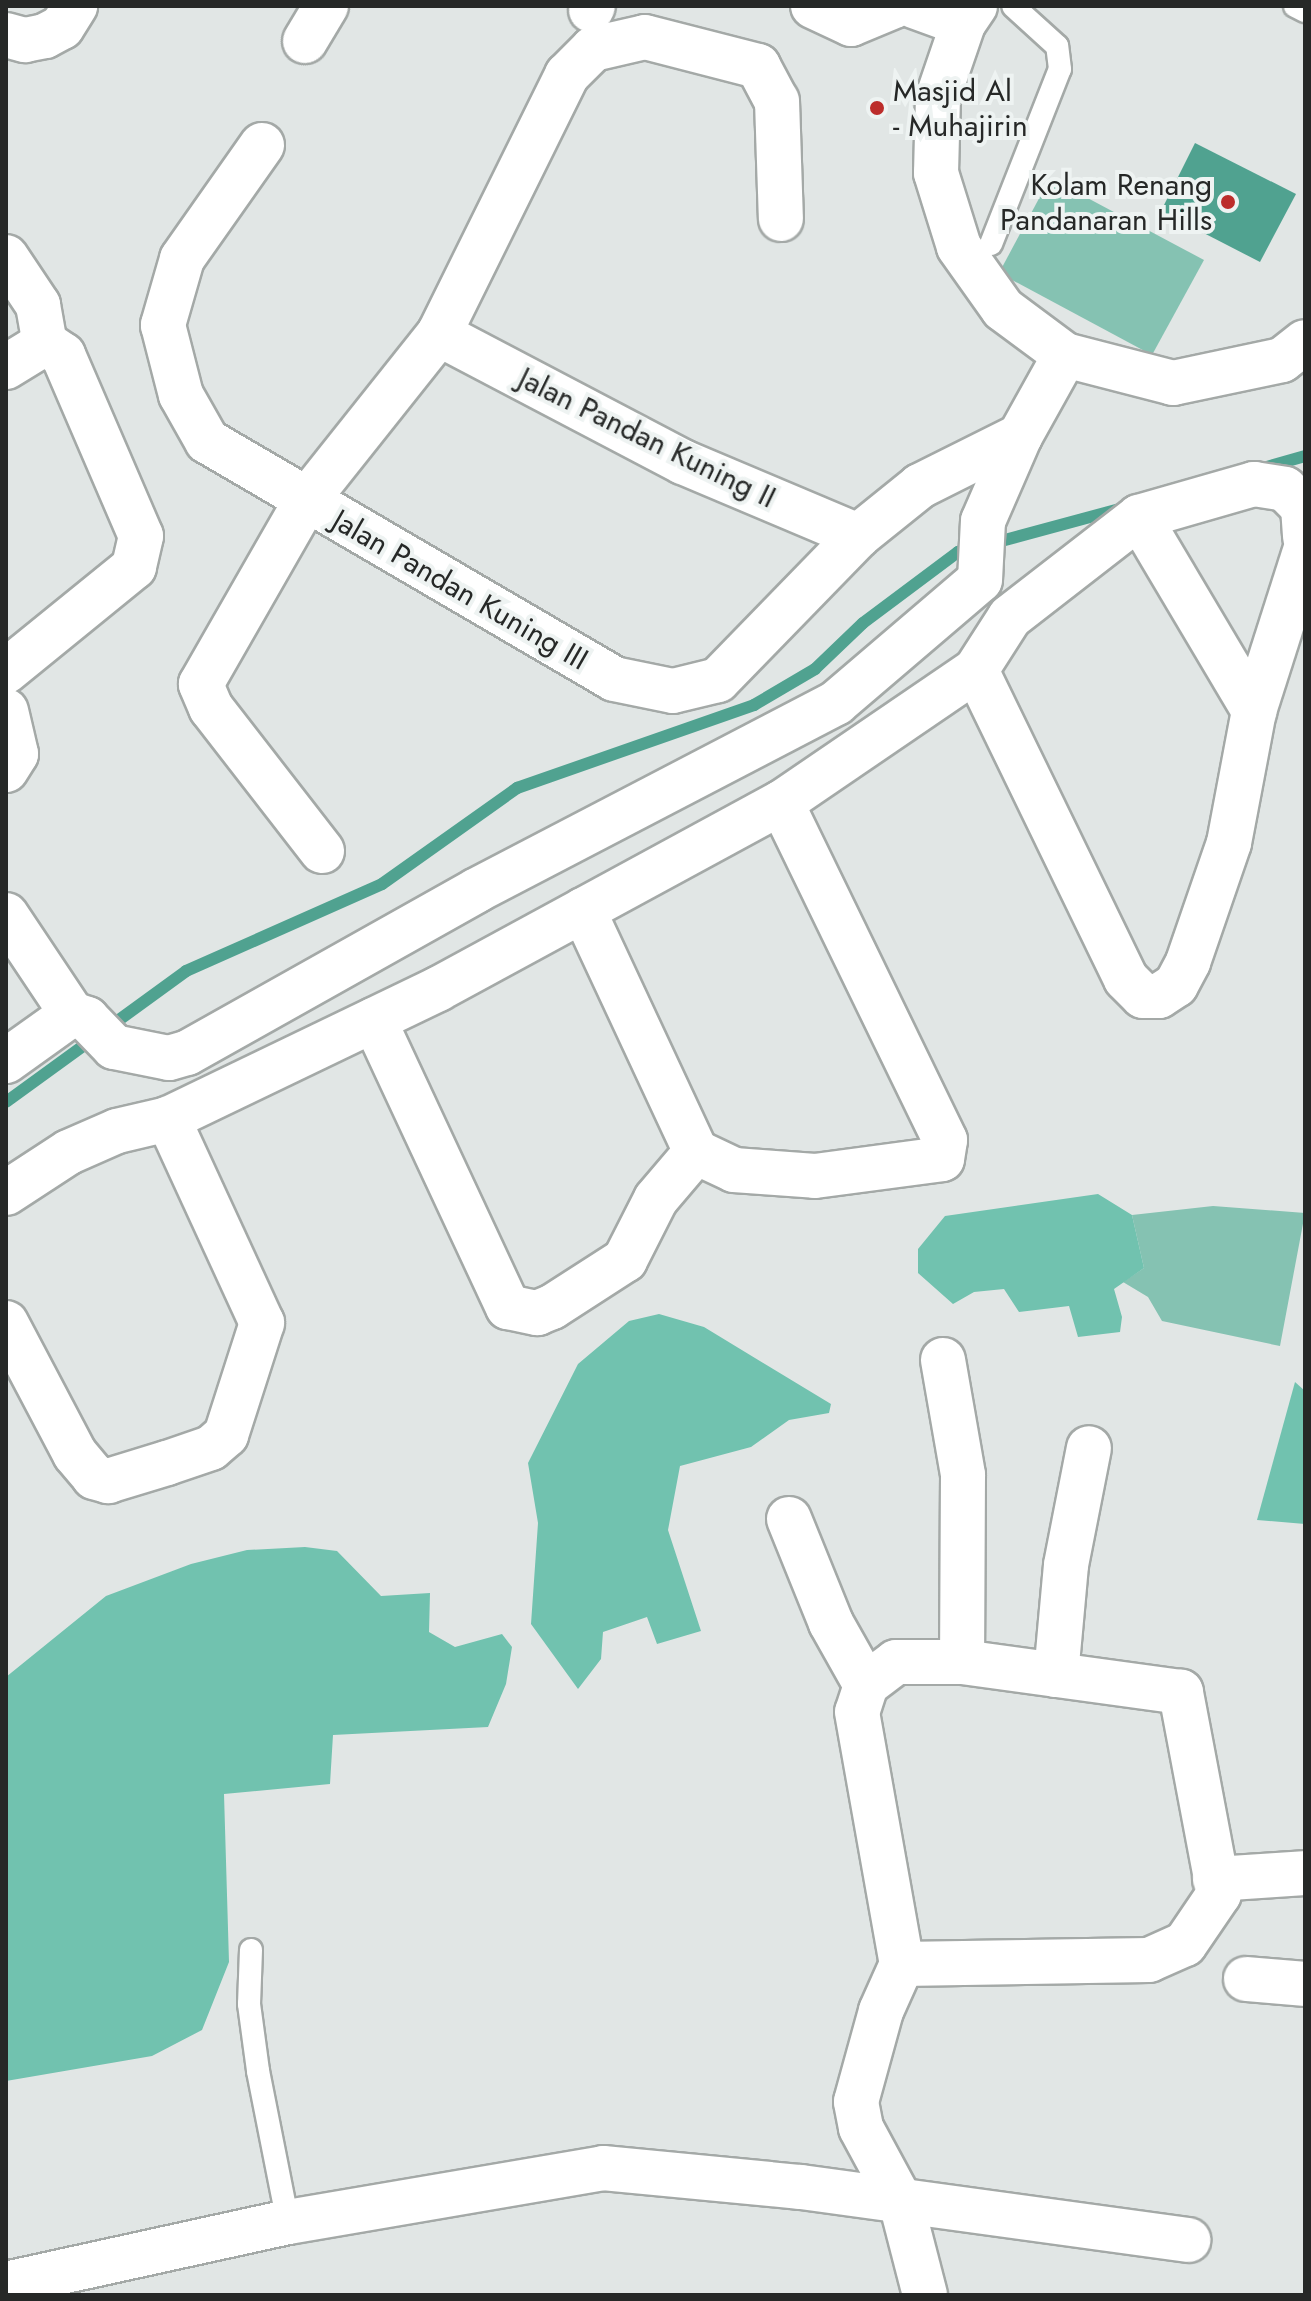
<!DOCTYPE html>
<html>
<head>
<meta charset="utf-8">
<style>
	body { margin:0 }
	#map { position:relative; width:1311px; height:2301px; overflow:hidden; background:#e1e6e5; font-family:Jost,sans-serif }
	div>[style] { position:absolute }
	.green>* { inset:0; background:#85c2b2 }
	.forest>* { inset:0; background:#71c2af }
	.water>* { inset:0; background:#50a290 }
	.stream>* { height:12px; margin:-6px; padding:0 6px; transform-origin:6px; border-radius:6px; background:#50a290 }
	.roads { filter:drop-shadow(2px 0 #a4a9a7) drop-shadow(-2px 0 #a4a9a7) drop-shadow(0 2px #a4a9a7) drop-shadow(0 -2px #a4a9a7) }
	.service>* { height:22px; margin:-11px; padding:0 11px; transform-origin:11px; border-radius:11px; background:#fff }
	.minor>* { height:44px; margin:-22px; padding:0 22px; transform-origin:22px; border-radius:22px; background:#fff }
	.dots>* { width:22px; height:22px; translate:-50% -50%; box-sizing:border-box; border:4px solid #eef3f2; border-radius:50% }
	span { translate:-50% -50%; white-space:nowrap; text-align:center; line-height:1.15; -webkit-text-stroke:8px #eef3f2; paint-order:stroke }
	.poi-label { font-size:30px; color:#262827 }
	.left { translate:0 -50%; text-align:left }
	.right { translate:-100% -50%; text-align:right }
	.street-label { font-size:30px; color:#262827 }
	.frame { position:absolute; inset:0; border:8px solid #262827; pointer-events:none }
</style>
</head>
<body>
<div id="map">
	<div class="green">
		<i style="clip-path:polygon(1050px 178px,1204px 260px,1152px 355px,999px 273px)"></i>
		<i style="clip-path:polygon(1213px 1206px,1305px 1213px,1280px 1346px,1162px 1321px,1148px 1297px,1123px 1282px,1144px 1268px,1132px 1215px)"></i>
	</div>
	<div class="forest">
		<i style="clip-path:polygon(1098px 1194px,1132px 1215px,1144px 1268px,1114px 1289px,1122px 1317px,1120px 1332px,1078px 1337px,1069px 1306px,1019px 1312px,1004px 1289px,974px 1292px,953px 1304px,918px 1273px,918px 1249px,945px 1216px)"></i>
		<i style="clip-path:polygon(659px 1314px,704px 1327px,831px 1404px,829px 1413px,789px 1420px,751px 1447px,680px 1466px,668px 1530px,701px 1631px,657px 1644px,647px 1617px,603px 1632px,601px 1659px,578px 1689px,531px 1624px,538px 1523px,528px 1463px,578px 1364px,629px 1321px)"></i>
		<i style="clip-path:polygon(1295px 1382px,1305px 1391px,1305px 1524px,1257px 1520px)"></i>
		<i style="clip-path:polygon(305px 1547px,337px 1551px,381px 1596px,430px 1593px,429px 1632px,455px 1647px,502px 1634px,512px 1647px,506px 1684px,488px 1727px,333px 1735px,330px 1784px,224px 1794px,229px 1962px,202px 2030px,152px 2056px,6px 2081px,6px 1677px,106px 1596px,191px 1564px,247px 1550px)"></i>
	</div>
	<div class="water">
		<i style="clip-path:polygon(1195px 143px,1296px 194px,1260px 262px,1161px 211px)"></i>
	</div>
	<div class="stream">
		<i style="left:1260px;top:469px;width:47px;rotate:-16.1deg"></i>
		<i style="left:990px;top:544px;width:138px;rotate:-15.1deg"></i>
		<i style="left:6px;top:1102px;width:223px;rotate:-36deg"></i>
		<i style="left:186px;top:971px;width:214px;rotate:-23.9deg"></i>
		<i style="left:382px;top:884px;width:166px;rotate:-35.4deg"></i>
		<i style="left:517px;top:788px;width:251px;rotate:-19.3deg"></i>
		<i style="left:754px;top:705px;width:71px;rotate:-30.5deg"></i>
		<i style="left:815px;top:669px;width:66px;rotate:-43.8deg"></i>
		<i style="left:863px;top:623px;width:119px;rotate:-36.8deg"></i>
		<i style="left:958px;top:552px;width:15px;rotate:-16deg"></i>
	</div>
	<div class="roads">
		<div class="service">
			<i style="left:1295px;top:6px;width:11px;rotate:27deg"></i>
			<i style="left:991px;top:244px;width:188px;rotate:-68.5deg"></i>
			<i style="left:1060px;top:69px;width:23px;rotate:-97deg"></i>
			<i style="left:1057px;top:46px;width:59px;rotate:-137.7deg"></i>
			<i style="left:251px;top:1950px;width:54px;rotate:92.1deg"></i>
			<i style="left:249px;top:2004px;width:68px;rotate:82.3deg"></i>
			<i style="left:258px;top:2071px;width:154px;rotate:78.8deg"></i>
		</div>
		<div class="minor">
			<i style="left:813px;top:6px;width:42px;rotate:25.3deg"></i>
			<i style="left:851px;top:24px;width:47px;rotate:-22.7deg"></i>
			<i style="left:914px;top:6px;width:52px;rotate:20.2deg"></i>
			<i style="left:975px;top:6px;width:22px;rotate:124deg"></i>
			<i style="left:963px;top:24px;width:77px;rotate:108.9deg"></i>
			<i style="left:938px;top:97px;width:76px;rotate:91.5deg"></i>
			<i style="left:936px;top:173px;width:77px;rotate:72.7deg"></i>
			<i style="left:959px;top:247px;width:76px;rotate:54.6deg"></i>
			<i style="left:1003px;top:309px;width:77px;rotate:36.6deg"></i>
			<i style="left:1065px;top:355px;width:112px;rotate:14.5deg"></i>
			<i style="left:1173px;top:383px;width:111px;rotate:-11.9deg"></i>
			<i style="left:1282px;top:360px;width:29px;rotate:-38deg"></i>
			<i style="left:591px;top:10px;width:4px;rotate:-63deg"></i>
			<i style="left:6px;top:35px;width:20px;rotate:15deg"></i>
			<i style="left:25px;top:40px;width:20px;rotate:-11deg"></i>
			<i style="left:45px;top:36px;width:19px;rotate:-28deg"></i>
			<i style="left:62px;top:27px;width:25px;rotate:-58deg"></i>
			<i style="left:305px;top:41px;width:41px;rotate:-59deg"></i>
			<i style="left:262px;top:145px;width:139px;rotate:125.1deg"></i>
			<i style="left:182px;top:259px;width:69px;rotate:106.1deg"></i>
			<i style="left:163px;top:325px;width:72px;rotate:75.6deg"></i>
			<i style="left:181px;top:395px;width:53px;rotate:60.5deg"></i>
			<i style="left:207px;top:441px;width:471px;rotate:30.3deg"></i>
			<i style="left:614px;top:679px;width:60px;rotate:11.5deg"></i>
			<i style="left:673px;top:691px;width:46px;rotate:-13.7deg"></i>
			<i style="left:718px;top:680px;width:201px;rotate:-45.8deg"></i>
			<i style="left:858px;top:536px;width:80px;rotate:-38.9deg"></i>
			<i style="left:920px;top:486px;width:112px;rotate:-26.6deg"></i>
			<i style="left:6px;top:257px;width:58px;rotate:56.3deg"></i>
			<i style="left:38px;top:305px;width:39px;rotate:80deg"></i>
			<i style="left:439px;top:334px;width:276px;rotate:27.7deg"></i>
			<i style="left:683px;top:462px;width:190px;rotate:22.9deg"></i>
			<i style="left:6px;top:367px;width:46px;rotate:-31.6deg"></i>
			<i style="left:45px;top:343px;width:22px;rotate:34deg"></i>
			<i style="left:63px;top:355px;width:197px;rotate:66.7deg"></i>
			<i style="left:141px;top:536px;width:32px;rotate:103deg"></i>
			<i style="left:134px;top:567px;width:165px;rotate:140.9deg"></i>
			<i style="left:1139px;top:517px;width:226px;rotate:59.3deg"></i>
			<i style="left:976px;top:670px;width:343px;rotate:64.1deg"></i>
			<i style="left:1126px;top:979px;width:24px;rotate:45deg"></i>
			<i style="left:1143px;top:996px;width:16px"></i>
			<i style="left:1159px;top:996px;width:20px;rotate:-33deg"></i>
			<i style="left:1176px;top:985px;width:26px;rotate:-62deg"></i>
			<i style="left:1188px;top:962px;width:126px;rotate:-71deg"></i>
			<i style="left:1229px;top:843px;width:134px;rotate:-79.3deg"></i>
			<i style="left:1254px;top:711px;width:168px;rotate:-72.3deg"></i>
			<i style="left:6px;top:711px;width:44px;rotate:76.9deg"></i>
			<i style="left:16px;top:754px;width:19px;rotate:122deg"></i>
			<i style="left:322px;top:851px;width:181px;rotate:-127.8deg"></i>
			<i style="left:211px;top:708px;width:26px;rotate:-113deg"></i>
			<i style="left:201px;top:684px;width:211px;rotate:-60.2deg"></i>
			<i style="left:306px;top:501px;width:213px;rotate:-51.5deg"></i>
			<i style="left:439px;top:334px;width:289px;rotate:-63.7deg"></i>
			<i style="left:567px;top:75px;width:37px;rotate:-45deg"></i>
			<i style="left:593px;top:49px;width:53px;rotate:-13deg"></i>
			<i style="left:645px;top:37px;width:117px;rotate:14.4deg"></i>
			<i style="left:758px;top:66px;width:40px;rotate:62deg"></i>
			<i style="left:777px;top:101px;width:118px;rotate:88.1deg"></i>
			<i style="left:6px;top:915px;width:119px;rotate:56.3deg"></i>
			<i style="left:72px;top:1014px;width:16px;rotate:18deg"></i>
			<i style="left:87px;top:1019px;width:39px;rotate:46deg"></i>
			<i style="left:114px;top:1047px;width:56px;rotate:11.3deg"></i>
			<i style="left:169px;top:1058px;width:19px;rotate:-16deg"></i>
			<i style="left:187px;top:1053px;width:333px;rotate:-29.3deg"></i>
			<i style="left:477px;top:890px;width:405px;rotate:-27.5deg"></i>
			<i style="left:836px;top:703px;width:189px;rotate:-40.5deg"></i>
			<i style="left:980px;top:580px;width:59px;rotate:-87.1deg"></i>
			<i style="left:983px;top:521px;width:93px;rotate:-66.5deg"></i>
			<i style="left:1020px;top:436px;width:93px;rotate:-60.9deg"></i>
			<i style="left:374px;top:1020px;width:317px;rotate:65deg"></i>
			<i style="left:508px;top:1307px;width:30px;rotate:12deg"></i>
			<i style="left:537px;top:1313px;width:16px;rotate:-22deg"></i>
			<i style="left:552px;top:1307px;width:87px;rotate:-32.8deg"></i>
			<i style="left:625px;top:1260px;width:68px;rotate:-63.1deg"></i>
			<i style="left:656px;top:1199px;width:62px;rotate:-49.6deg"></i>
			<i style="left:696px;top:1152px;width:267px;rotate:-115deg"></i>
			<i style="left:6px;top:1061px;width:81px;rotate:-35.5deg"></i>
			<i style="left:696px;top:1152px;width:42px;rotate:25.3deg"></i>
			<i style="left:734px;top:1170px;width:81px;rotate:4.2deg"></i>
			<i style="left:815px;top:1176px;width:128px;rotate:-7.6deg"></i>
			<i style="left:942px;top:1159px;width:19px;rotate:-81deg"></i>
			<i style="left:945px;top:1140px;width:375px;rotate:-115.9deg"></i>
			<i style="left:6px;top:1193px;width:75px;rotate:-33.1deg"></i>
			<i style="left:69px;top:1152px;width:52px;rotate:-23.6deg"></i>
			<i style="left:117px;top:1131px;width:52px;rotate:-13.2deg"></i>
			<i style="left:168px;top:1119px;width:300px;rotate:-25.7deg"></i>
			<i style="left:438px;top:989px;width:390px;rotate:-28.5deg"></i>
			<i style="left:781px;top:803px;width:236px;rotate:-34.3deg"></i>
			<i style="left:976px;top:670px;width:63px;rotate:-57.3deg"></i>
			<i style="left:1010px;top:617px;width:163px;rotate:-37.8deg"></i>
			<i style="left:1139px;top:517px;width:120px;rotate:-16deg"></i>
			<i style="left:1254px;top:484px;width:31px;rotate:9deg"></i>
			<i style="left:1285px;top:489px;width:25px;rotate:45deg"></i>
			<i style="left:1303px;top:507px;width:30px;rotate:86deg"></i>
			<i style="left:6px;top:1323px;width:148px;rotate:62.2deg"></i>
			<i style="left:75px;top:1454px;width:30px;rotate:50deg"></i>
			<i style="left:94px;top:1477px;width:15px;rotate:16deg"></i>
			<i style="left:108px;top:1481px;width:62px;rotate:-17deg"></i>
			<i style="left:167px;top:1463px;width:46px;rotate:-18.8deg"></i>
			<i style="left:211px;top:1448px;width:20px;rotate:-41deg"></i>
			<i style="left:226px;top:1435px;width:118px;rotate:-72.2deg"></i>
			<i style="left:262px;top:1323px;width:225px;rotate:-114.7deg"></i>
			<i style="left:943px;top:1360px;width:117px;rotate:80.1deg"></i>
			<i style="left:963px;top:1475px;width:187px;rotate:90.3deg"></i>
			<i style="left:789px;top:1519px;width:112px;rotate:68deg"></i>
			<i style="left:831px;top:1623px;width:71px;rotate:60.6deg"></i>
			<i style="left:1056px;top:1675px;width:110px;rotate:-84.8deg"></i>
			<i style="left:1066px;top:1565px;width:119px;rotate:-78.9deg"></i>
			<i style="left:1215px;top:1879px;width:90px;rotate:-3.8deg"></i>
			<i style="left:902px;top:1964px;width:247px;rotate:-0.9deg"></i>
			<i style="left:1149px;top:1960px;width:39px;rotate:-24deg"></i>
			<i style="left:1185px;top:1944px;width:60px;rotate:-55.8deg"></i>
			<i style="left:1219px;top:1894px;width:206px;rotate:-100.7deg"></i>
			<i style="left:1181px;top:1692px;width:221px;rotate:-172.2deg"></i>
			<i style="left:962px;top:1662px;width:66px;rotate:180deg"></i>
			<i style="left:896px;top:1662px;width:38px;rotate:143deg"></i>
			<i style="left:866px;top:1685px;width:28px;rotate:108deg"></i>
			<i style="left:857px;top:1712px;width:256px;rotate:79.9deg"></i>
			<i style="left:902px;top:1964px;width:51px;rotate:114.1deg"></i>
			<i style="left:881px;top:2011px;width:94px;rotate:105.4deg"></i>
			<i style="left:856px;top:2102px;width:26px;rotate:79deg"></i>
			<i style="left:861px;top:2128px;width:84px;rotate:61.6deg"></i>
			<i style="left:901px;top:2202px;width:96px;rotate:75.5deg"></i>
			<i style="left:1246px;top:1979px;width:59px;rotate:4.8deg"></i>
			<i style="left:6px;top:2284px;width:289px;rotate:-12.4deg"></i>
			<i style="left:288px;top:2222px;width:320px;rotate:-9.7deg"></i>
			<i style="left:603px;top:2168px;width:199px;rotate:5.5deg"></i>
			<i style="left:801px;top:2187px;width:391px;rotate:7.8deg"></i>
		</div>
	</div>
	<div class="dots">
		<i style="left:877px;top:108px;background:#bc2d2b"></i>
		<i style="left:1228px;top:202px;background:#bc2d2b"></i>
	</div>
	<div class="poi-label">
		<span class="left" style="left:893px;top:108px">Masjid Al<br>- Muhajirin</span>
		<span class="right" style="left:1212px;top:202px">Kolam Renang<br>Pandanaran Hills</span>
	</div>
	<div class="street-label">
		<span style="left:647px;top:438px;rotate:26deg">Jalan Pandan Kuning II</span>
		<span style="left:460px;top:590px;rotate:30deg">Jalan Pandan Kuning III</span>
	</div>
	<div class="frame"></div>
</div>
</body>
</html>
